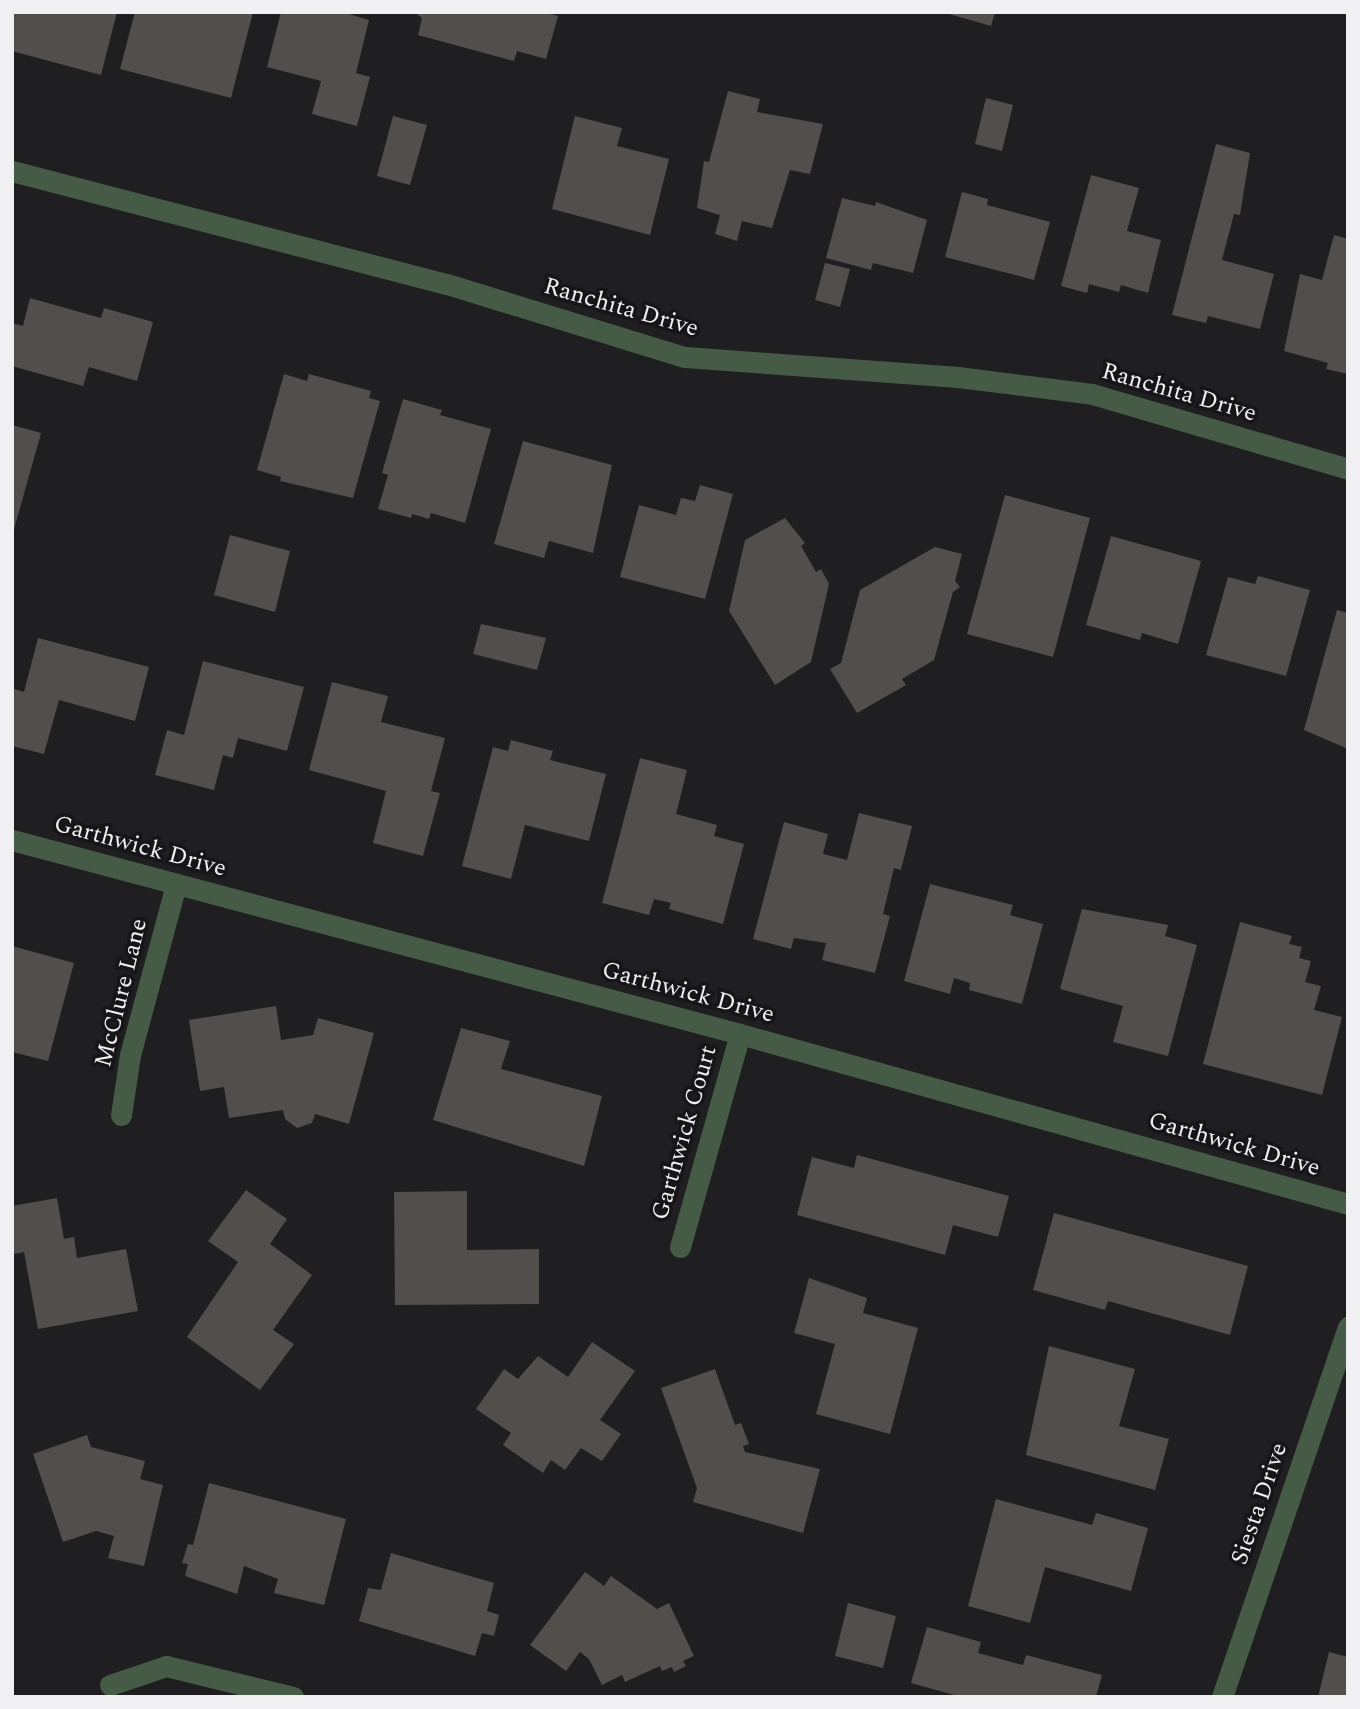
<!DOCTYPE html>
<html>
<head>
<meta charset="utf-8">
<style>
	body { margin:0 }
	#map { position:relative; width:1360px; height:1709px; overflow:hidden; background:#1f1e21; font-family:Spectral,serif }
	div>[style] { position:absolute }
	.building>* { inset:0; background:#524e4c }
	.minor>* { height:21px; margin:-10.5px; padding:0 10.5px; transform-origin:10.5px; border-radius:10.5px; background:#455b45 }
	span { translate:-50% -50%; white-space:nowrap; text-align:center; line-height:1.15; -webkit-text-stroke:7px #161518; paint-order:stroke }
	.street-label { font-size:24px; color:#f0eff1 }
	.frame { position:absolute; inset:0; border:14px solid #f0eff1; pointer-events:none }
</style>
</head>
<body>
<div id="map">
	<div class="building">
		<i style="clip-path:polygon(12px 12px,117px 12px,101px 75px,12px 51px)"></i>
		<i style="clip-path:polygon(135px 12px,253px 12px,231px 98px,120px 69px)"></i>
		<i style="clip-path:polygon(281px 12px,342px 12px,369px 20px,356px 73px,370px 77px,357px 126px,312px 114px,321px 81px,267px 67px)"></i>
		<i style="clip-path:polygon(414px 12px,542px 12px,558px 16px,546px 59px,517px 51px,514px 61px,418px 35px,422px 18px)"></i>
		<i style="clip-path:polygon(942px 12px,995px 12px,991px 26px)"></i>
		<i style="clip-path:polygon(728px 91px,760px 99px,757px 112px,823px 124px,810px 174px,790px 170px,772px 228px,742px 221px,737px 241px,715px 234px,720px 215px,697px 208px,704px 161px,709px 162px)"></i>
		<i style="clip-path:polygon(986px 98px,1013px 105px,1002px 151px,975px 144px)"></i>
		<i style="clip-path:polygon(393px 116px,427px 125px,410px 185px,377px 176px)"></i>
		<i style="clip-path:polygon(575px 116px,622px 128px,617px 146px,669px 159px,650px 235px,552px 209px)"></i>
		<i style="clip-path:polygon(1216px 144px,1250px 153px,1240px 215px,1234px 214px,1222px 260px,1274px 274px,1260px 329px,1208px 316px,1206px 323px,1172px 315px)"></i>
		<i style="clip-path:polygon(1091px 175px,1139px 188px,1127px 231px,1161px 240px,1148px 293px,1121px 285px,1119px 292px,1089px 284px,1087px 293px,1061px 286px)"></i>
		<i style="clip-path:polygon(962px 192px,988px 199px,987px 205px,1050px 222px,1034px 280px,945px 257px)"></i>
		<i style="clip-path:polygon(842px 198px,875px 206px,876px 202px,927px 220px,913px 273px,873px 263px,871px 270px,826px 258px)"></i>
		<i style="clip-path:polygon(1334px 235px,1348px 239px,1348px 374px,1326px 369px,1328px 363px,1284px 351px,1300px 274px,1322px 280px)"></i>
		<i style="clip-path:polygon(825px 263px,850px 269px,840px 307px,815px 300px)"></i>
		<i style="clip-path:polygon(30px 298px,101px 318px,104px 308px,153px 322px,137px 381px,89px 367px,83px 386px,12px 366px,12px 323px,23px 326px)"></i>
		<i style="clip-path:polygon(284px 374px,307px 381px,309px 374px,371px 391px,369px 398px,380px 401px,353px 498px,280px 481px,281px 477px,257px 470px)"></i>
		<i style="clip-path:polygon(403px 399px,442px 410px,440px 415px,491px 429px,465px 523px,431px 513px,429px 519px,412px 514px,411px 518px,378px 509px,388px 475px,382px 473px)"></i>
		<i style="clip-path:polygon(12px 425px,41px 433px,13px 533px,12px 533px)"></i>
		<i style="clip-path:polygon(523px 441px,612px 465px,593px 553px,549px 541px,544px 558px,494px 544px)"></i>
		<i style="clip-path:polygon(700px 485px,733px 494px,705px 599px,620px 577px,639px 505px,676px 515px,681px 498px,695px 501px)"></i>
		<i style="clip-path:polygon(1005px 495px,1090px 518px,1053px 657px,967px 634px)"></i>
		<i style="clip-path:polygon(785px 518px,805px 543px,801px 546px,816px 572px,821px 569px,829px 584px,811px 662px,775px 685px,729px 611px,745px 540px)"></i>
		<i style="clip-path:polygon(230px 535px,290px 551px,275px 612px,214px 595px)"></i>
		<i style="clip-path:polygon(1111px 536px,1201px 561px,1178px 644px,1142px 633px,1140px 640px,1086px 625px)"></i>
		<i style="clip-path:polygon(935px 547px,962px 554px,955px 581px,960px 587px,953px 592px,934px 660px,902px 679px,906px 685px,857px 713px,830px 669px,841px 663px,860px 590px)"></i>
		<i style="clip-path:polygon(1258px 576px,1310px 590px,1286px 676px,1206px 655px,1228px 577px,1255px 584px)"></i>
		<i style="clip-path:polygon(1337px 610px,1348px 613px,1348px 749px,1304px 730px)"></i>
		<i style="clip-path:polygon(481px 624px,546px 638px,537px 670px,473px 654px)"></i>
		<i style="clip-path:polygon(38px 638px,149px 667px,135px 721px,59px 700px,44px 754px,12px 746px,12px 695px,14px 689px,24px 692px)"></i>
		<i style="clip-path:polygon(203px 661px,304px 687px,287px 751px,238px 738px,233px 758px,223px 755px,214px 790px,155px 775px,167px 730px,184px 735px)"></i>
		<i style="clip-path:polygon(332px 682px,388px 696px,381px 722px,445px 738px,431px 791px,440px 793px,423px 856px,373px 843px,386px 791px,309px 770px)"></i>
		<i style="clip-path:polygon(511px 740px,553px 751px,550px 760px,606px 774px,589px 841px,525px 825px,511px 879px,462px 866px,493px 747px,508px 751px)"></i>
		<i style="clip-path:polygon(640px 758px,687px 770px,676px 814px,717px 825px,714px 836px,744px 844px,723px 924px,669px 909px,671px 903px,654px 899px,649px 915px,602px 903px)"></i>
		<i style="clip-path:polygon(859px 813px,912px 826px,901px 870px,894px 868px,883px 914px,890px 916px,875px 973px,822px 960px,826px 943px,794px 938px,791px 949px,753px 939px,784px 822px,828px 834px,823px 854px,847px 860px)"></i>
		<i style="clip-path:polygon(930px 884px,1013px 905px,1010px 915px,1043px 924px,1022px 1004px,969px 990px,970px 983px,954px 978px,950px 994px,904px 981px)"></i>
		<i style="clip-path:polygon(1082px 909px,1168px 925px,1165px 936px,1197px 945px,1168px 1056px,1113px 1042px,1123px 1006px,1060px 989px)"></i>
		<i style="clip-path:polygon(1240px 922px,1292px 936px,1289px 944px,1302px 947px,1299px 958px,1311px 961px,1305px 982px,1321px 986px,1314px 1010px,1342px 1017px,1322px 1095px,1203px 1064px)"></i>
		<i style="clip-path:polygon(12px 946px,74px 963px,48px 1061px,12px 1052px)"></i>
		<i style="clip-path:polygon(276px 1006px,281px 1040px,313px 1035px,318px 1018px,374px 1033px,349px 1124px,315px 1114px,312px 1123px,297px 1128px,285px 1119px,283px 1110px,229px 1118px,224px 1087px,200px 1091px,189px 1020px)"></i>
		<i style="clip-path:polygon(461px 1028px,510px 1041px,501px 1069px,602px 1096px,584px 1166px,433px 1120px)"></i>
		<i style="clip-path:polygon(857px 1155px,1009px 1196px,998px 1237px,953px 1225px,945px 1255px,797px 1215px,812px 1157px,854px 1168px)"></i>
		<i style="clip-path:polygon(246px 1190px,287px 1219px,270px 1244px,312px 1275px,273px 1330px,294px 1344px,260px 1390px,187px 1337px,238px 1262px,208px 1241px)"></i>
		<i style="clip-path:polygon(467px 1191px,467px 1250px,539px 1249px,539px 1304px,395px 1305px,394px 1192px)"></i>
		<i style="clip-path:polygon(57px 1198px,64px 1239px,74px 1237px,77px 1258px,126px 1249px,138px 1311px,38px 1329px,24px 1252px,14px 1254px,12px 1206px)"></i>
		<i style="clip-path:polygon(1054px 1213px,1248px 1266px,1230px 1335px,1108px 1301px,1105px 1310px,1033px 1290px)"></i>
		<i style="clip-path:polygon(809px 1278px,867px 1298px,863px 1313px,918px 1328px,890px 1434px,816px 1414px,835px 1344px,794px 1333px)"></i>
		<i style="clip-path:polygon(592px 1342px,635px 1371px,600px 1420px,621px 1434px,602px 1461px,581px 1448px,565px 1470px,551px 1460px,543px 1473px,503px 1445px,511px 1433px,476px 1409px,504px 1369px,518px 1379px,538px 1356px,568px 1377px)"></i>
		<i style="clip-path:polygon(1049px 1346px,1135px 1369px,1119px 1426px,1169px 1439px,1155px 1490px,1026px 1455px)"></i>
		<i style="clip-path:polygon(715px 1369px,735px 1425px,741px 1423px,749px 1444px,743px 1446px,745px 1452px,820px 1469px,803px 1533px,693px 1502px,697px 1488px,661px 1388px)"></i>
		<i style="clip-path:polygon(87px 1435px,91px 1447px,145px 1461px,140px 1479px,163px 1485px,144px 1566px,108px 1558px,114px 1536px,96px 1531px,63px 1542px,33px 1454px)"></i>
		<i style="clip-path:polygon(209px 1483px,346px 1519px,324px 1605px,274px 1593px,278px 1579px,244px 1566px,237px 1594px,185px 1576px,188px 1564px,182px 1563px,188px 1544px,193px 1545px)"></i>
		<i style="clip-path:polygon(996px 1499px,1092px 1525px,1096px 1513px,1148px 1528px,1131px 1591px,1045px 1567px,1030px 1623px,968px 1606px)"></i>
		<i style="clip-path:polygon(391px 1553px,494px 1583px,487px 1611px,499px 1615px,494px 1636px,482px 1633px,475px 1656px,359px 1621px,368px 1588px,381px 1590px)"></i>
		<i style="clip-path:polygon(585px 1572px,604px 1586px,611px 1576px,657px 1609px,669px 1603px,694px 1656px,683px 1661px,686px 1666px,674px 1672px,672px 1667px,662px 1671px,660px 1666px,625px 1682px,622px 1675px,602px 1685px,589px 1659px,580px 1652px,566px 1671px,530px 1645px)"></i>
		<i style="clip-path:polygon(848px 1603px,896px 1616px,883px 1668px,835px 1656px)"></i>
		<i style="clip-path:polygon(927px 1627px,981px 1642px,978px 1653px,1023px 1665px,1026px 1655px,1102px 1675px,1096px 1697px,961px 1697px,911px 1683px)"></i>
		<i style="clip-path:polygon(1329px 1652px,1348px 1657px,1348px 1697px,1318px 1697px)"></i>
	</div>
	<div class="minor">
		<i style="left:12px;top:171px;width:449px;rotate:14.6deg"></i>
		<i style="left:447px;top:284px;width:249px;rotate:17.1deg"></i>
		<i style="left:685px;top:357px;width:274px;rotate:4.2deg"></i>
		<i style="left:958px;top:377px;width:135px;rotate:7.2deg"></i>
		<i style="left:1092px;top:394px;width:267px;rotate:16.3deg"></i>
		<i style="left:12px;top:840px;width:753px;rotate:14.92deg"></i>
		<i style="left:740px;top:1034px;width:631px;rotate:15.62deg"></i>
		<i style="left:121px;top:1115px;width:61px;rotate:-81.5deg"></i>
		<i style="left:130px;top:1055px;width:177px;rotate:-74.9deg"></i>
		<i style="left:680px;top:1247px;width:221px;rotate:-74.3deg"></i>
		<i style="left:110px;top:1685px;width:59px;rotate:-18.7deg"></i>
		<i style="left:166px;top:1666px;width:131px;rotate:13.7deg"></i>
		<i style="left:1222px;top:1697px;width:391px;rotate:-71.2deg"></i>
	</div>
	<div class="street-label">
		<span style="left:621px;top:308px;rotate:16deg">Ranchita Drive</span>
		<span style="left:1179px;top:393px;rotate:16deg">Ranchita Drive</span>
		<span style="left:140px;top:847px;rotate:15deg">Garthwick Drive</span>
		<span style="left:122px;top:993px;rotate:-76deg">McClure Lane</span>
		<span style="left:688px;top:993px;rotate:15deg">Garthwick Drive</span>
		<span style="left:685px;top:1133px;rotate:-74deg">Garthwick Court</span>
		<span style="left:1234px;top:1145px;rotate:16deg">Garthwick Drive</span>
		<span style="left:1260px;top:1504px;rotate:-71deg">Siesta Drive</span>
	</div>
	<div class="frame"></div>
</div>
</body>
</html>
